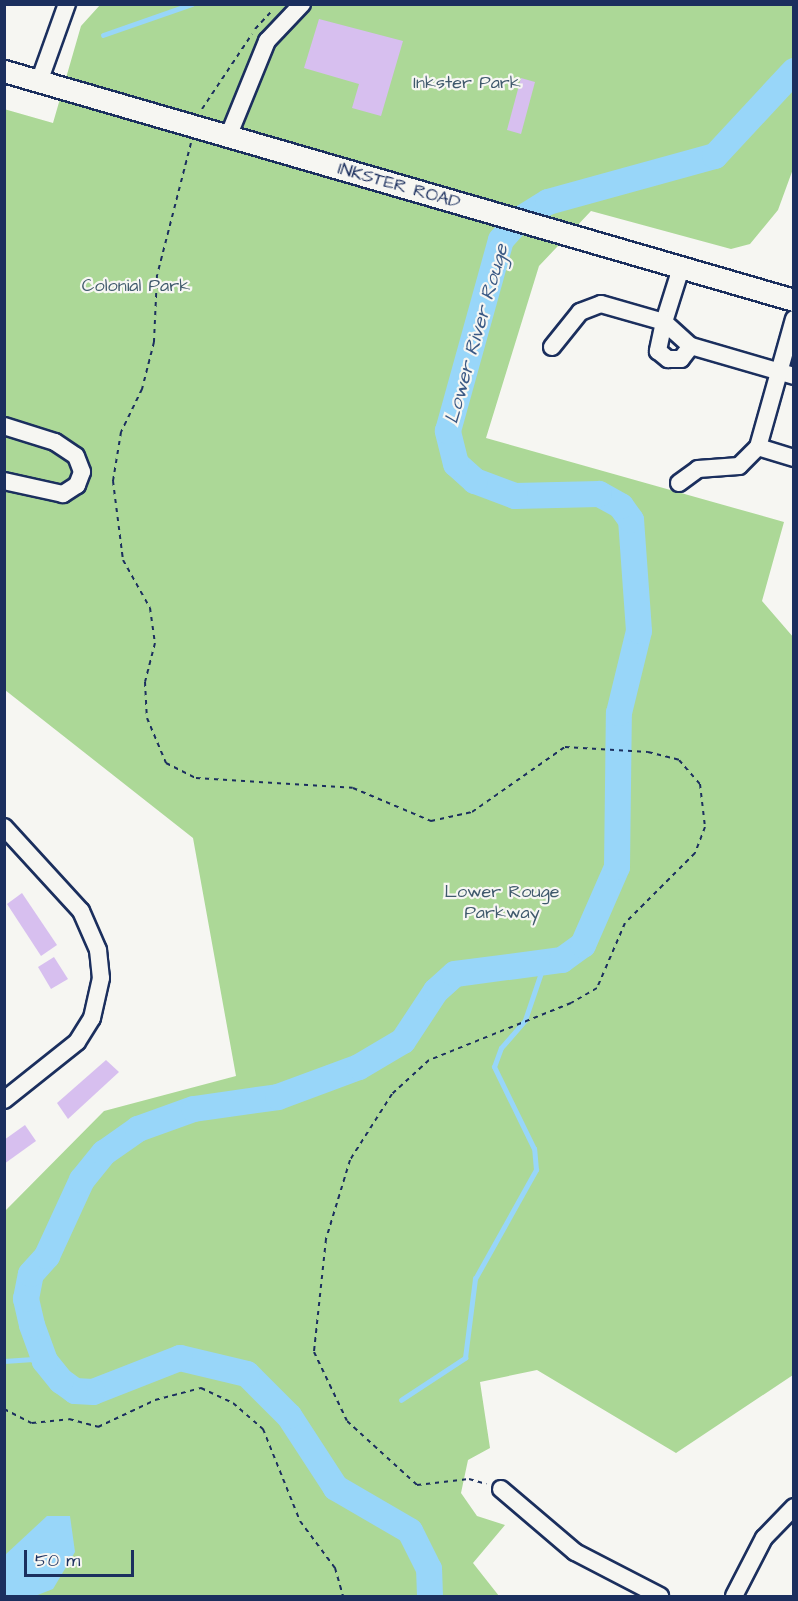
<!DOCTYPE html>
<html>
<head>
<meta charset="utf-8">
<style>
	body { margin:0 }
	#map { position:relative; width:798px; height:1601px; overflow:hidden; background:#f6f6f2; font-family:"Architects Daughter",sans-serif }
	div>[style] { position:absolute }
	.green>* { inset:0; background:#acd897 }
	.water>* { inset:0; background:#98d6f9 }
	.stream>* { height:4.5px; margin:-2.25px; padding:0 2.25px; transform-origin:2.25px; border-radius:2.25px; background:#98d6f9 }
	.river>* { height:26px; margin:-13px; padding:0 13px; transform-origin:13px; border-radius:13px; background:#98d6f9 }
	.building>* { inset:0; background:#d7bfef }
	.path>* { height:2px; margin-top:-1px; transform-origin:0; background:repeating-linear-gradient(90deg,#1b2f5e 0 4.5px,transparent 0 9px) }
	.roads { filter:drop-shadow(2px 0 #1b2f5e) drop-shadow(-2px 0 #1b2f5e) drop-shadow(0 2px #1b2f5e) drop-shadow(0 -2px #1b2f5e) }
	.minor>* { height:16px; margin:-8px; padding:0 8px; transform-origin:8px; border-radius:8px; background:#f6f6f2 }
	.major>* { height:21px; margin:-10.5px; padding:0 10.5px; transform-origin:10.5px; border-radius:10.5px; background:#f6f6f2 }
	span { translate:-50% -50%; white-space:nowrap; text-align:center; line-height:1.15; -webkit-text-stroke:4.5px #f6f6f2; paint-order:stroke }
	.park-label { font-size:18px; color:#3f596c }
	.street-label { font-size:18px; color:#1b2f5e }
	.water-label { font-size:20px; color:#3a5985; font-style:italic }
	.frame { position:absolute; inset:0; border:6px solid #1b2f5e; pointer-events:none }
	.scale { position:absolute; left:24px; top:1550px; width:110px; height:27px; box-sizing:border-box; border:3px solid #1b2f5e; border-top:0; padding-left:8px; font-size:18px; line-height:21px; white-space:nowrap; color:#1b2f5e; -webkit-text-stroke:4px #f6f6f2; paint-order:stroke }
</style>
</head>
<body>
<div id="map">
	<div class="green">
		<i style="clip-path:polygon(100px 5px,793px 5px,793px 169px,778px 210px,750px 244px,731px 249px,591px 211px,539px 266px,486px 438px,784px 522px,762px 601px,794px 638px,793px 1375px,676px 1453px,537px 1370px,480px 1382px,490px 1448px,468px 1460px,461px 1493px,477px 1516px,505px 1525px,473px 1563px,499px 1596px,5px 1596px,5px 1211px,104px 1111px,236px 1076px,193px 838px,5px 690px,4px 109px,53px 123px,81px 26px)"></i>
	</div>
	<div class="water">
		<i style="clip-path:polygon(47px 1516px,70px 1516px,75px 1552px,53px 1589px,35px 1596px,5px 1596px,5px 1555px)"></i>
	</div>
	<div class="stream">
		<i style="left:103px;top:35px;width:94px;rotate:-19.2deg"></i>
		<i style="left:4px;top:1361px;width:29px;rotate:-4deg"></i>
		<i style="left:33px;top:1359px;width:11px;rotate:-38deg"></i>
		<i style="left:401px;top:1400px;width:77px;rotate:-33.3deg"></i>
		<i style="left:465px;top:1358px;width:80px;rotate:-82.8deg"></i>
		<i style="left:475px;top:1279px;width:125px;rotate:-60.8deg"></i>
		<i style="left:536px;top:1170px;width:21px;rotate:-95deg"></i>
		<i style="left:534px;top:1149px;width:91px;rotate:-116deg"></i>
		<i style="left:494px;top:1067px;width:20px;rotate:-70deg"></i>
		<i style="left:501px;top:1048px;width:37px;rotate:-49deg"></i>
		<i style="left:525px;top:1020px;width:62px;rotate:-71.3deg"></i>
	</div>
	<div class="river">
		<i style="left:430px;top:1596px;width:27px;rotate:-92deg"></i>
		<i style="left:429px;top:1569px;width:42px;rotate:-116.6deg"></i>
		<i style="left:410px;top:1531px;width:86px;rotate:-149.8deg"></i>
		<i style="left:336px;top:1488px;width:86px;rotate:-123.1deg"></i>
		<i style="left:289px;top:1416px;width:59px;rotate:-135deg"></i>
		<i style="left:247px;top:1374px;width:69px;rotate:-166.6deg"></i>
		<i style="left:180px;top:1358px;width:93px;rotate:158.7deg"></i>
		<i style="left:93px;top:1392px;width:18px;rotate:-177deg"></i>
		<i style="left:75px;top:1391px;width:17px;rotate:-144deg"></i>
		<i style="left:61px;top:1381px;width:26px;rotate:-129deg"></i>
		<i style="left:45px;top:1361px;width:38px;rotate:-110deg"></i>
		<i style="left:32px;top:1325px;width:27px;rotate:-103deg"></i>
		<i style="left:26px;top:1299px;width:25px;rotate:-79deg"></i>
		<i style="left:31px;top:1274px;width:24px;rotate:-48deg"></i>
		<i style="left:47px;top:1256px;width:84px;rotate:-65.3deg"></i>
		<i style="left:82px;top:1180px;width:35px;rotate:-51deg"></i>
		<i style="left:104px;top:1153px;width:42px;rotate:-35.2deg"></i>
		<i style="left:138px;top:1129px;width:59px;rotate:-19.7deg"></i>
		<i style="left:194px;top:1109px;width:85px;rotate:-8.1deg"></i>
		<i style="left:278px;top:1097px;width:86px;rotate:-20.3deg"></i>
		<i style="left:359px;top:1067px;width:51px;rotate:-30.6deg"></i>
		<i style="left:403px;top:1041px;width:60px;rotate:-56.6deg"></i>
		<i style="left:436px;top:991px;width:25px;rotate:-42deg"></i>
		<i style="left:455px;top:974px;width:108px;rotate:-7.5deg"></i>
		<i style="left:562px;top:960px;width:26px;rotate:-36deg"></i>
		<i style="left:583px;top:945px;width:85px;rotate:-66.4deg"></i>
		<i style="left:617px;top:867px;width:154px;rotate:-89.3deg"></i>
		<i style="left:619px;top:713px;width:84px;rotate:-76.3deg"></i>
		<i style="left:639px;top:631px;width:111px;rotate:-94.1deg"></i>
		<i style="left:631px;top:520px;width:17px;rotate:-126deg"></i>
		<i style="left:621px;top:506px;width:25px;rotate:-151deg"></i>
		<i style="left:599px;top:494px;width:84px;rotate:178.6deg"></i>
		<i style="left:515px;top:496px;width:43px;rotate:-159.4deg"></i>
		<i style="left:475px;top:481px;width:25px;rotate:-138deg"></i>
		<i style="left:456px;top:464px;width:34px;rotate:-104deg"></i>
		<i style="left:448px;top:431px;width:198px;rotate:-74.5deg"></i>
		<i style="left:501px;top:240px;width:27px;rotate:-48deg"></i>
		<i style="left:519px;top:220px;width:34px;rotate:-32deg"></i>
		<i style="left:548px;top:202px;width:173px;rotate:-15.4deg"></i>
		<i style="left:715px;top:156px;width:116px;rotate:-47.1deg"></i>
	</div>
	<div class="building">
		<i style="clip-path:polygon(319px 19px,403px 41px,381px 116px,352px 108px,359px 84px,304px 68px)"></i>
		<i style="clip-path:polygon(521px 78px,535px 82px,521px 134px,507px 130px)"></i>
		<i style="clip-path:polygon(22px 893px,57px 945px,41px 956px,7px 904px)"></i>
		<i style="clip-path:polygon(54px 957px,68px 979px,51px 989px,38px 967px)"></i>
		<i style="clip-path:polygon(106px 1060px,119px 1072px,68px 1119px,57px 1103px)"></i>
		<i style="clip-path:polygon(25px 1125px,36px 1141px,4px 1164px,4px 1140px)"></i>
	</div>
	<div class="path">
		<i style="left:255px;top:29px;width:26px;rotate:-47deg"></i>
		<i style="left:202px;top:109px;width:90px;rotate:-56.3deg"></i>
		<i style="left:191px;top:143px;width:136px;rotate:104.4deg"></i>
		<i style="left:157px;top:275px;width:67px;rotate:92.6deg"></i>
		<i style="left:154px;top:342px;width:49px;rotate:104.3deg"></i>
		<i style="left:142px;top:389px;width:48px;rotate:116deg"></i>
		<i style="left:121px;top:432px;width:50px;rotate:99.3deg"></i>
		<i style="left:113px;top:481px;width:80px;rotate:82.8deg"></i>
		<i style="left:123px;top:560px;width:55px;rotate:60.6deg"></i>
		<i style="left:150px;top:608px;width:35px;rotate:82deg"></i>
		<i style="left:155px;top:643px;width:40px;rotate:104.4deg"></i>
		<i style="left:145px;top:682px;width:36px;rotate:87deg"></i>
		<i style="left:147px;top:718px;width:49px;rotate:67.1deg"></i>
		<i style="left:166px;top:763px;width:34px;rotate:27deg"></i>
		<i style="left:196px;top:778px;width:157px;rotate:3.6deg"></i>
		<i style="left:353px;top:788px;width:85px;rotate:22.9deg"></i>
		<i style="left:431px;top:821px;width:42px;rotate:-12.4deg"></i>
		<i style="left:472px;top:812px;width:113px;rotate:-35deg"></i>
		<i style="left:565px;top:747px;width:83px;rotate:3.4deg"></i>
		<i style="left:648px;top:752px;width:32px;rotate:14deg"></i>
		<i style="left:679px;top:760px;width:32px;rotate:49deg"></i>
		<i style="left:700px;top:784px;width:43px;rotate:83.4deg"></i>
		<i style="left:705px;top:827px;width:28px;rotate:111deg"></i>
		<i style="left:695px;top:853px;width:99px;rotate:135deg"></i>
		<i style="left:625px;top:923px;width:71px;rotate:113.3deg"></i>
		<i style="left:597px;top:988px;width:30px;rotate:150deg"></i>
		<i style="left:571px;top:1003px;width:153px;rotate:158.1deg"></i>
		<i style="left:429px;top:1060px;width:50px;rotate:137.4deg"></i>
		<i style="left:392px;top:1094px;width:78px;rotate:122.5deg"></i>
		<i style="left:350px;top:1160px;width:83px;rotate:106.9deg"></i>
		<i style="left:326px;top:1239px;width:114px;rotate:96.1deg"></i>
		<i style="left:314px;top:1352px;width:76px;rotate:64.4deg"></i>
		<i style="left:347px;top:1421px;width:95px;rotate:42.4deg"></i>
		<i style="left:417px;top:1485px;width:52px;rotate:-6.6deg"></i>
		<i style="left:469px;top:1479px;width:18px;rotate:16deg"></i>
		<i style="left:4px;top:1409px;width:31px;rotate:27deg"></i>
		<i style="left:32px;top:1423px;width:37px;rotate:-6deg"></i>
		<i style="left:69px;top:1419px;width:30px;rotate:15deg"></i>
		<i style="left:98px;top:1427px;width:63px;rotate:-25.3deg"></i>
		<i style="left:155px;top:1400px;width:48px;rotate:-14.6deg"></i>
		<i style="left:201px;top:1388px;width:35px;rotate:25deg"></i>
		<i style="left:233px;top:1403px;width:40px;rotate:41deg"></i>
		<i style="left:263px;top:1429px;width:99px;rotate:68.1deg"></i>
		<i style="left:300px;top:1521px;width:59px;rotate:53.3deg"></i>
		<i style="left:335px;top:1568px;width:29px;rotate:74deg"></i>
	</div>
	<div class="roads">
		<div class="minor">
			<i style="left:39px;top:82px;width:83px;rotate:-70.3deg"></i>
			<i style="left:228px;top:137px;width:104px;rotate:-67.9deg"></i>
			<i style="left:267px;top:41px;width:51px;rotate:-46.6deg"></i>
			<i style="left:681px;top:268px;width:57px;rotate:107.5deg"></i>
			<i style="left:664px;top:322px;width:36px;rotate:42deg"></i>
			<i style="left:691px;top:346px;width:107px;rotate:16.2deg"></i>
			<i style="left:794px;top:319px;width:133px;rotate:105.7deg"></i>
			<i style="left:758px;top:447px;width:38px;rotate:17deg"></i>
			<i style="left:552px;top:347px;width:45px;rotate:-51.3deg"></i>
			<i style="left:580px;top:312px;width:22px;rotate:-21deg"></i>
			<i style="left:601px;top:304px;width:66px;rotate:15.9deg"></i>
			<i style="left:664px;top:322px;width:30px;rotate:102deg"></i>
			<i style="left:658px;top:351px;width:13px;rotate:39deg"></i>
			<i style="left:668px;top:359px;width:13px"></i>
			<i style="left:681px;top:359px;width:16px;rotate:-52deg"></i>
			<i style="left:4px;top:426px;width:53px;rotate:17.4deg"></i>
			<i style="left:55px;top:442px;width:25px;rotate:34deg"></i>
			<i style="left:76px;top:456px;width:17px;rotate:69deg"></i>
			<i style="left:82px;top:472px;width:14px;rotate:111deg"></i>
			<i style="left:77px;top:485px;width:17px;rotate:147deg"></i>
			<i style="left:63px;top:494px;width:60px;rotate:-167.6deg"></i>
			<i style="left:679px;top:483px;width:24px;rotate:-36deg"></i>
			<i style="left:698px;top:469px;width:41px;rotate:-4.2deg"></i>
			<i style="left:739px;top:466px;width:27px;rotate:-45deg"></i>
			<i style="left:4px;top:827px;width:114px;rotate:47.5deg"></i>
			<i style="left:81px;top:911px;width:43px;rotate:66.4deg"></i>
			<i style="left:98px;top:950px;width:28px;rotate:84deg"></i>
			<i style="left:101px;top:978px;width:41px;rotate:102.7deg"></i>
			<i style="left:92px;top:1018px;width:28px;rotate:122deg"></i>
			<i style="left:77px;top:1042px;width:93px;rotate:141.5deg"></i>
			<i style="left:501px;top:1489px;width:97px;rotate:40.4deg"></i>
			<i style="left:575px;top:1552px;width:96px;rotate:27.4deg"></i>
			<i style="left:734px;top:1596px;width:65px;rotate:-62.7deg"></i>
			<i style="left:764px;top:1538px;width:43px;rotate:-45.9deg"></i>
		</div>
		<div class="major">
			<i style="left:4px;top:71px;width:823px;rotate:16.17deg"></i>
		</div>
	</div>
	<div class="park-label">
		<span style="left:467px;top:83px">Inkster Park</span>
		<span style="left:136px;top:286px">Colonial Park</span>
		<span style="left:502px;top:903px">Lower Rouge<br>Parkway</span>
	</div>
	<div class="street-label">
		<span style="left:399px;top:186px;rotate:16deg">INKSTER ROAD</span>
	</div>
	<div class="water-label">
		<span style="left:477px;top:334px;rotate:-74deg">Lower River Rouge</span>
	</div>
	<div class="frame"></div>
	<div class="scale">50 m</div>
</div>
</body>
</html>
